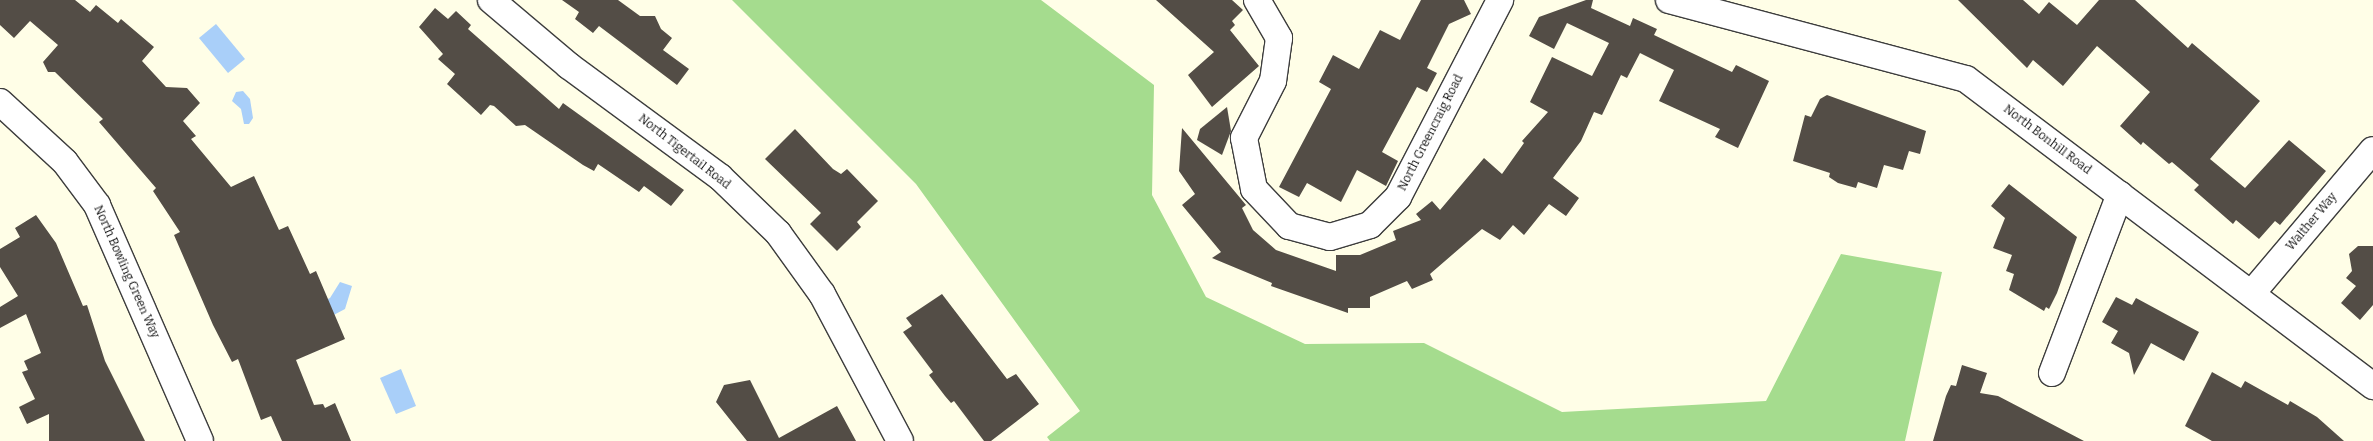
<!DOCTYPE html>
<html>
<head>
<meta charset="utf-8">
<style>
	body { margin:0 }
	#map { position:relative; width:2373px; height:441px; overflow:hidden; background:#fffee7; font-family:Bitter,serif }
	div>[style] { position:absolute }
	.forest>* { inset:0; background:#a5dc8e }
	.water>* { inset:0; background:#a9cff9 }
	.building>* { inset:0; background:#534d46 }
	.roads { filter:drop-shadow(1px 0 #3d3d3d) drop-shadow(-1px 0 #3d3d3d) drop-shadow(0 1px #3d3d3d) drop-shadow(0 -1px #3d3d3d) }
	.minor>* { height:26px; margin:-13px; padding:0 13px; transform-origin:13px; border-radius:13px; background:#fff }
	span { translate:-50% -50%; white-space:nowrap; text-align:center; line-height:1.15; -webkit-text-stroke:5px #fff; paint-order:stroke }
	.street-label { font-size:12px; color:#0a0a0a }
</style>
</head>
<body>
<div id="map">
	<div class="forest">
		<i style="clip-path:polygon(732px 0,1041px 0,1154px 85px,1152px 195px,1206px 297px,1305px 344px,1424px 343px,1562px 412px,1766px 401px,1841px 254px,1942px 272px,1905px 441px,1050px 441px,1047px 437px,1080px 411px,916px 184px)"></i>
	</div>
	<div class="water">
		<i style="clip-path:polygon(216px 24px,245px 59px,228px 73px,199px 38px)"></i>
		<i style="clip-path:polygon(243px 91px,250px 99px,253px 118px,249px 124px,244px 124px,241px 109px,232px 101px,236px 92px)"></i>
		<i style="clip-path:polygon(340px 282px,352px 286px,345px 309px,328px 318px,321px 302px,330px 298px)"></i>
		<i style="clip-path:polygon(401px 369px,416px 406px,396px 414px,380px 378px)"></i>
	</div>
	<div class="building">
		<i style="clip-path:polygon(0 0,75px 0,90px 12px,96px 5px,118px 23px,121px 19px,154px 47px,142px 61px,166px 87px,187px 88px,200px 103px,183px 121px,196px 136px,191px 139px,231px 187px,254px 176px,279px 230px,288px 226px,310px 274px,316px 271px,345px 339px,296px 360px,314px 405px,323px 404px,325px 408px,335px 403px,351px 441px,282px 441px,271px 416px,261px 420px,238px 359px,232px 362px,213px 325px,174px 235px,180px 232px,153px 191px,156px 188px,99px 122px,103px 119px,55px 72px,48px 72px,43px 62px,58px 45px,30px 21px,14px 38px,0 25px)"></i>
		<i style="clip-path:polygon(562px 0,618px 0,640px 16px,655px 16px,661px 29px,672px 38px,663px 50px,689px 69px,677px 85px,599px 26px,593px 33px,575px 19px,579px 12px)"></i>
		<i style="clip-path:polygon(1156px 0,1232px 0,1243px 10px,1232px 21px,1235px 25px,1230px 30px,1259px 66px,1212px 107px,1188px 75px,1214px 52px)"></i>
		<i style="clip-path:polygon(1421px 0,1464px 0,1471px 14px,1449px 24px,1427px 68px,1437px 73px,1427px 92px,1417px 87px,1382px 152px,1398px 161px,1386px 186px,1357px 170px,1341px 202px,1307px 183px,1299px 197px,1279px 187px,1331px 89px,1319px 82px,1333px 55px,1359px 69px,1380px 30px,1400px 40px)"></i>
		<i style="clip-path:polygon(1586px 0,1593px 0,1591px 8px,1630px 26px,1633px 18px,1657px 29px,1654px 35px,1732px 72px,1736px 65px,1769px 81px,1738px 148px,1715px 137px,1720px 129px,1659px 101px,1674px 70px,1640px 53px,1627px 78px,1621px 75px,1602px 115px,1594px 112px,1581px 141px,1553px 178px,1579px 198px,1566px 216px,1549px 204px,1524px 235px,1513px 225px,1500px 240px,1482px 229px,1430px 274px,1433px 280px,1412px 289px,1407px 281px,1370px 297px,1370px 308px,1348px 308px,1348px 313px,1271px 286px,1272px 283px,1212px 258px,1221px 252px,1182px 205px,1195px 194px,1179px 171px,1182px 128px,1246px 205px,1242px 208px,1253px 230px,1276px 250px,1336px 271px,1336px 255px,1360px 255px,1396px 240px,1393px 231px,1421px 220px,1416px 214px,1432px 201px,1440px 210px,1484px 158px,1502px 174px,1524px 143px,1522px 141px,1548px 112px,1530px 102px,1552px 57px,1592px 76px,1609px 43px,1567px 23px,1554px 49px,1529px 36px,1539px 17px)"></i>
		<i style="clip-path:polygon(1958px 0,2023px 0,2039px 14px,2049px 2px,2077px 25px,2099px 0,2135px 0,2188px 48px,2192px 43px,2260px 101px,2210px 159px,2245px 188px,2289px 140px,2326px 171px,2280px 225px,2275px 221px,2259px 239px,2236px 220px,2233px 224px,2194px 190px,2199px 185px,2172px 162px,2169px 164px,2143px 142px,2141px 145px,2120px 126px,2150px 92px,2097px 46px,2063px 86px,2033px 60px,2027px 68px)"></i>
		<i style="clip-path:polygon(435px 8px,448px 19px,456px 11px,471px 25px,468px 29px,559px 109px,563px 103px,684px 190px,671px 206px,644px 186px,639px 192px,598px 164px,594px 171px,583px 165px,525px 125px,516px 126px,494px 106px,490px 105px,481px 115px,447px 84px,455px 74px,438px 59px,443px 54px,419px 27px)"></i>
		<i style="clip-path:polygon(1827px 95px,1926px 131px,1920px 154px,1909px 151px,1903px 170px,1884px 165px,1877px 188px,1858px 182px,1856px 188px,1838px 183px,1829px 177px,1830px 173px,1793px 161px,1805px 115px,1811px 117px,1820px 99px)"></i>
		<i style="clip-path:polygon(1227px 107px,1231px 131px,1222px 155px,1197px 140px,1200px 129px)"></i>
		<i style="clip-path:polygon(795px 129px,833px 169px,841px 174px,847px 169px,878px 201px,857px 222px,861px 227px,837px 251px,810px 224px,821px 213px,765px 159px)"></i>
		<i style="clip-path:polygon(2009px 184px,2077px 237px,2057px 293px,2049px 309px,2046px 307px,2044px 311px,2009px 290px,2014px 274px,2006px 271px,2012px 255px,1993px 248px,2005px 218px,1991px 206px)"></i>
		<i style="clip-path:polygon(36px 215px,56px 243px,83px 306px,87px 305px,105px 361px,145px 441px,49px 441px,49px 414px,27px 424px,19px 407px,35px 399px,22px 372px,28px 370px,24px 361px,41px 353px,26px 314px,0 328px,0 307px,18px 296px,0 267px,0 249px,20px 237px,15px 228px)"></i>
		<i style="clip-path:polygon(2358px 246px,2373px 246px,2373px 305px,2360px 320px,2341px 303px,2356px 286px,2346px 278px,2352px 271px,2349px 254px)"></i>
		<i style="clip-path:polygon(942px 294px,1007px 379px,1016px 374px,1039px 404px,991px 441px,984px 441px,954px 401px,951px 403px,945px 396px,929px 375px,933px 372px,903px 332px,912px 326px,906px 318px)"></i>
		<i style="clip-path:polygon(2116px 297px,2132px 305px,2136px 298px,2199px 332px,2184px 361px,2151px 343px,2134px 375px,2129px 353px,2111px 343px,2118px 331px,2102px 322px)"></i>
		<i style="clip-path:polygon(1962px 365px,1987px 373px,1980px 393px,1998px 396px,2084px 441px,1933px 441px,1946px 396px,1951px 385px,1956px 386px)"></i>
		<i style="clip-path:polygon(2212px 372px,2241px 388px,2245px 381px,2288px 405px,2290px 401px,2317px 417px,2344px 441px,2212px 441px,2185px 426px)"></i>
		<i style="clip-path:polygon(750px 380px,779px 438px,837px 406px,856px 441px,747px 441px,716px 402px,724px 385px)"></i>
	</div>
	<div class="roads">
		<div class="minor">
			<i style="left:491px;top:0;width:102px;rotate:40.2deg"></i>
			<i style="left:569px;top:66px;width:187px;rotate:36.3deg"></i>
			<i style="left:720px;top:177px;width:81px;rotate:44deg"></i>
			<i style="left:778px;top:233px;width:75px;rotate:54.2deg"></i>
			<i style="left:822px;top:294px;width:166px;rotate:62deg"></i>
			<i style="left:1257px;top:0;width:44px;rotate:59.9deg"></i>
			<i style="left:1279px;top:38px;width:43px;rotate:97.9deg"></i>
			<i style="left:1273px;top:81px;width:64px;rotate:117deg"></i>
			<i style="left:1244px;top:138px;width:52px;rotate:78.9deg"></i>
			<i style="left:1254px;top:189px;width:51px;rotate:46.6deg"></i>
			<i style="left:1289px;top:226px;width:42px;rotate:15deg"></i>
			<i style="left:1330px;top:237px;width:42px;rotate:-16.7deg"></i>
			<i style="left:1370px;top:225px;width:40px;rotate:-45deg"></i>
			<i style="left:1398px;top:197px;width:222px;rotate:-62.6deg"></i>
			<i style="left:1669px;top:0;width:307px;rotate:14.9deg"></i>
			<i style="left:1966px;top:79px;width:510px;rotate:37.03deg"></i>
			<i style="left:0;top:102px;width:88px;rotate:42.7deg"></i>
			<i style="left:65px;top:162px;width:54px;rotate:53.3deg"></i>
			<i style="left:97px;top:205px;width:257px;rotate:66.4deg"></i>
			<i style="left:2252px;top:293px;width:187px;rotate:-49.8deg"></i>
			<i style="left:2052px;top:373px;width:191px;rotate:-69.2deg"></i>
		</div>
	</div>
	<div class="street-label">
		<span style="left:1431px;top:133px;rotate:-63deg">North Greencraig Road</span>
		<span style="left:2047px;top:140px;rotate:37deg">North Bonhill Road</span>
		<span style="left:684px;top:152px;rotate:38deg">North Tigertail Road</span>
		<span style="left:2312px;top:222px;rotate:-50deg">Walther Way</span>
		<span style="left:126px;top:272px;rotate:66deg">North Bowling Green Way</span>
	</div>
</div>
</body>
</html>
